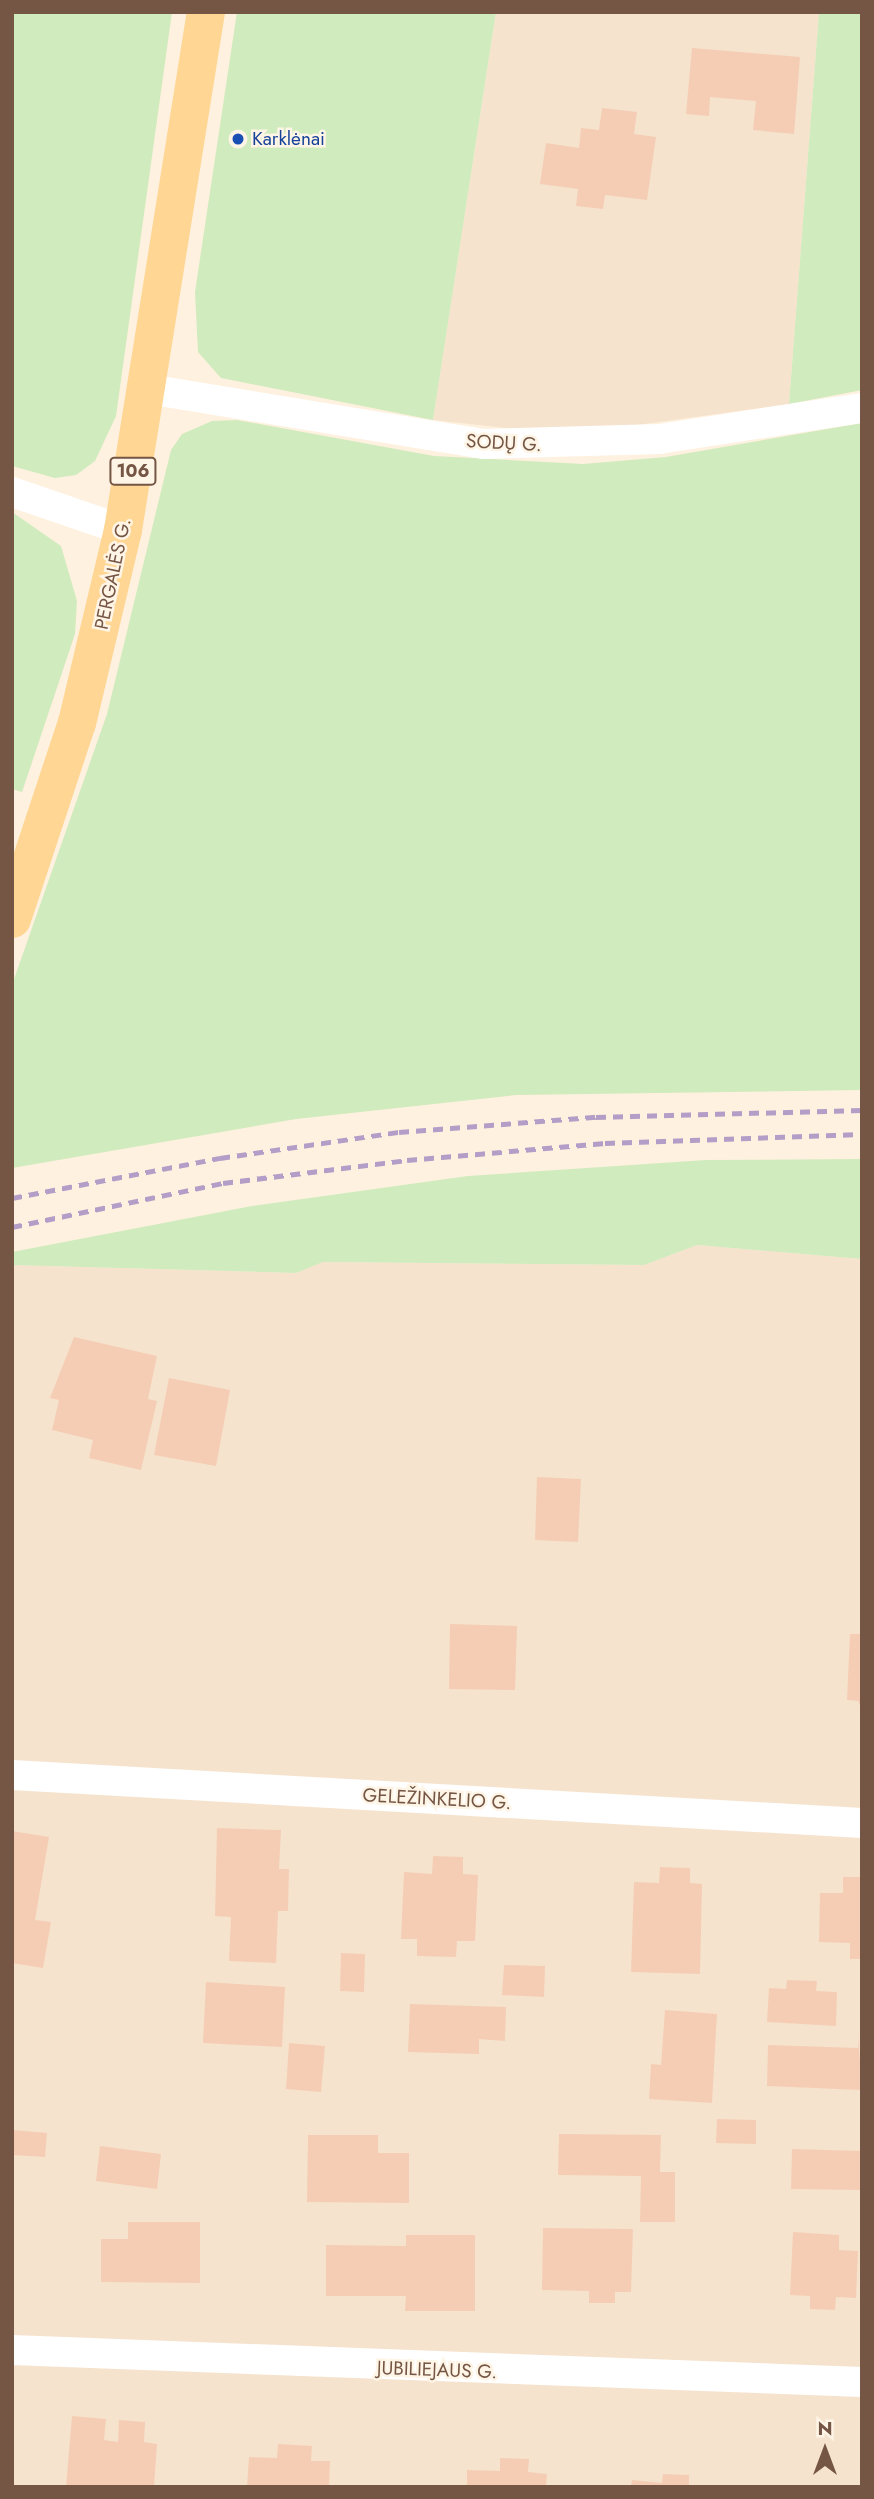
<!DOCTYPE html>
<html>
<head>
<meta charset="utf-8">
<style>
	body { margin:0 }
	#map { position:relative; width:874px; height:2499px; overflow:hidden; background:#fef1df; font-family:Jost,sans-serif }
	div>[style] { position:absolute }
	.residential>* { inset:0; background:#f6e3cd }
	.green>* { inset:0; background:#d0ebbd }
	.building>* { inset:0; background:#f5cdb5 }
	.street>* { height:30px; margin:-15px; padding:0 15px; transform-origin:15px; border-radius:15px; background:#fff }
	.primary>* { height:38px; margin:-19px; padding:0 19px; transform-origin:19px; border-radius:19px; background:#ffd694 }
	.rail>* { height:5px; margin-top:-2.5px; transform-origin:0; background:repeating-linear-gradient(90deg,#b39ec7 0 10px,transparent 0 17px) }
	.dots>* { width:19px; height:19px; translate:-50% -50%; box-sizing:border-box; border:4px solid #fff5e6; border-radius:50% }
	span { translate:-50% -50%; white-space:nowrap; text-align:center; line-height:1.15; -webkit-text-stroke:5px #fff5e6; paint-order:stroke }
	.shield-label span { padding:2px 5px; background:#fff5e6; border:2px solid; border-radius:5px; -webkit-text-stroke-width:0 }
	.shield-label { font-size:18px; color:#755645; font-weight:700 }
	.transit-label { font-size:19px; color:#164399 }
	.left { translate:0 -50%; text-align:left }
	.street-label { font-size:19px; color:#755645 }
	.frame { position:absolute; inset:0; border:14px solid #755645; pointer-events:none }
	.north { position:absolute; left:790px; top:2415px; width:70px; height:70px; -webkit-text-stroke:5px #fff5e6; paint-order:stroke; rotate:0deg; font-size:19px; font-weight:700; line-height:28px; text-align:center; color:#755645 }
	.north::after { content:''; display:block; margin:auto; width:24px; height:32px; background:#755645; clip-path:polygon(50% 0,100% 100%,50% 72%,0 100%) }
</style>
</head>
<body>
<div id="map">
	<div class="residential">
		<i style="clip-path:polygon(496px 12px,819px 12px,789px 404px,623px 427px,534px 431px,433px 420px)"></i>
		<i style="clip-path:polygon(697px 1245px,862px 1259px,862px 2487px,12px 2487px,12px 1265px,296px 1273px,323px 1262px,644px 1265px)"></i>
	</div>
	<div class="green">
		<i style="clip-path:polygon(12px 12px,172px 12px,116px 416px,95px 461px,76px 475px,55px 478px,12px 466px)"></i>
		<i style="clip-path:polygon(237px 12px,496px 12px,433px 420px,221px 378px,198px 352px,195px 292px)"></i>
		<i style="clip-path:polygon(819px 12px,862px 12px,862px 390px,789px 404px)"></i>
		<i style="clip-path:polygon(237px 420px,434px 456px,583px 464px,666px 457px,862px 423px,862px 1090px,516px 1095px,296px 1119px,12px 1168px,12px 985px,107px 714px,171px 450px,182px 434px,212px 421px)"></i>
		<i style="clip-path:polygon(12px 512px,61px 546px,77px 601px,75px 634px,22px 792px,12px 789px)"></i>
		<i style="clip-path:polygon(862px 1159px,862px 1259px,697px 1245px,644px 1265px,323px 1262px,296px 1273px,12px 1265px,12px 1252px,252px 1206px,468px 1176px,706px 1160px)"></i>
	</div>
	<div class="building">
		<i style="clip-path:polygon(692px 48px,800px 57px,794px 134px,753px 130px,756px 101px,710px 97px,709px 116px,686px 114px)"></i>
		<i style="clip-path:polygon(602px 108px,637px 112px,634px 134px,656px 137px,647px 200px,605px 195px,603px 209px,576px 206px,578px 189px,540px 184px,546px 143px,579px 148px,581px 128px,599px 130px)"></i>
		<i style="clip-path:polygon(74px 1337px,157px 1356px,148px 1399px,157px 1401px,141px 1470px,89px 1458px,93px 1440px,52px 1430px,59px 1400px,50px 1398px)"></i>
		<i style="clip-path:polygon(169px 1378px,230px 1390px,216px 1466px,154px 1455px)"></i>
		<i style="clip-path:polygon(537px 1477px,581px 1479px,578px 1542px,535px 1540px)"></i>
		<i style="clip-path:polygon(450px 1624px,517px 1626px,515px 1690px,449px 1689px)"></i>
		<i style="clip-path:polygon(850px 1634px,862px 1634px,862px 1710px,858px 1701px,847px 1700px)"></i>
		<i style="clip-path:polygon(217px 1828px,281px 1830px,279px 1869px,289px 1869px,288px 1911px,278px 1911px,276px 1963px,229px 1961px,231px 1917px,215px 1916px)"></i>
		<i style="clip-path:polygon(12px 1831px,49px 1837px,35px 1920px,51px 1922px,43px 1968px,12px 1963px)"></i>
		<i style="clip-path:polygon(433px 1856px,463px 1857px,463px 1874px,478px 1875px,475px 1941px,457px 1941px,456px 1957px,417px 1956px,417px 1939px,401px 1939px,404px 1872px,432px 1874px)"></i>
		<i style="clip-path:polygon(660px 1867px,690px 1868px,690px 1883px,702px 1884px,700px 1974px,631px 1972px,634px 1882px,659px 1883px)"></i>
		<i style="clip-path:polygon(843px 1877px,862px 1877px,862px 1959px,850px 1959px,850px 1943px,819px 1942px,820px 1893px,843px 1893px)"></i>
		<i style="clip-path:polygon(341px 1953px,365px 1954px,364px 1992px,340px 1991px)"></i>
		<i style="clip-path:polygon(504px 1965px,545px 1966px,544px 1997px,502px 1995px)"></i>
		<i style="clip-path:polygon(787px 1980px,817px 1981px,816px 1991px,837px 1992px,836px 2026px,767px 2022px,769px 1988px,786px 1989px)"></i>
		<i style="clip-path:polygon(206px 1982px,285px 1987px,282px 2047px,203px 2043px)"></i>
		<i style="clip-path:polygon(410px 2004px,506px 2007px,505px 2041px,479px 2039px,479px 2054px,408px 2052px)"></i>
		<i style="clip-path:polygon(665px 2010px,717px 2014px,712px 2103px,649px 2099px,651px 2064px,661px 2065px)"></i>
		<i style="clip-path:polygon(858px 2035px,862px 2090px,767px 2086px,768px 2045px,858px 2048px)"></i>
		<i style="clip-path:polygon(289px 2043px,325px 2046px,321px 2092px,286px 2089px)"></i>
		<i style="clip-path:polygon(717px 2119px,756px 2120px,756px 2144px,716px 2143px)"></i>
		<i style="clip-path:polygon(12px 2130px,47px 2133px,45px 2157px,12px 2155px)"></i>
		<i style="clip-path:polygon(559px 2134px,661px 2135px,660px 2172px,675px 2172px,675px 2222px,640px 2222px,641px 2176px,558px 2175px)"></i>
		<i style="clip-path:polygon(308px 2135px,378px 2135px,378px 2153px,409px 2153px,409px 2203px,307px 2202px)"></i>
		<i style="clip-path:polygon(100px 2146px,161px 2154px,157px 2189px,96px 2181px)"></i>
		<i style="clip-path:polygon(792px 2149px,862px 2151px,862px 2190px,791px 2189px)"></i>
		<i style="clip-path:polygon(128px 2222px,200px 2222px,200px 2283px,101px 2282px,101px 2239px,128px 2239px)"></i>
		<i style="clip-path:polygon(543px 2228px,633px 2229px,631px 2292px,615px 2292px,615px 2303px,589px 2303px,589px 2291px,542px 2290px)"></i>
		<i style="clip-path:polygon(793px 2232px,839px 2235px,839px 2250px,858px 2251px,856px 2298px,836px 2297px,835px 2310px,810px 2309px,810px 2296px,790px 2295px)"></i>
		<i style="clip-path:polygon(406px 2235px,475px 2235px,475px 2311px,405px 2311px,406px 2296px,326px 2296px,326px 2245px,406px 2246px)"></i>
		<i style="clip-path:polygon(72px 2416px,106px 2419px,104px 2440px,118px 2442px,119px 2420px,145px 2422px,144px 2442px,157px 2444px,154px 2487px,66px 2487px)"></i>
		<i style="clip-path:polygon(278px 2444px,312px 2446px,311px 2461px,330px 2461px,329px 2487px,247px 2487px,249px 2457px,277px 2458px)"></i>
		<i style="clip-path:polygon(500px 2458px,529px 2459px,528px 2472px,547px 2474px,546px 2487px,467px 2487px,467px 2470px,500px 2471px)"></i>
		<i style="clip-path:polygon(663px 2474px,689px 2475px,689px 2487px,631px 2487px,632px 2480px,662px 2483px)"></i>
	</div>
	<div class="street">
		<i style="left:148px;top:389px;width:340px;rotate:9.3deg"></i>
		<i style="left:484px;top:444px;width:175px;rotate:-1.6deg"></i>
		<i style="left:659px;top:439px;width:205px;rotate:-8.7deg"></i>
		<i style="left:12px;top:492px;width:117px;rotate:18.9deg"></i>
		<i style="left:12px;top:1775px;width:851px;rotate:3.23deg"></i>
		<i style="left:12px;top:2350px;width:851px;rotate:2.16deg"></i>
	</div>
	<div class="primary">
		<i style="left:12px;top:919px;width:206px;rotate:-71.7deg"></i>
		<i style="left:77px;top:723px;width:198px;rotate:-76.6deg"></i>
		<i style="left:123px;top:530px;width:525px;rotate:-80.9deg"></i>
	</div>
	<div class="rail">
		<i style="left:12px;top:1198px;width:212px;rotate:-10.9deg"></i>
		<i style="left:220px;top:1158px;width:181px;rotate:-8.3deg"></i>
		<i style="left:399px;top:1132px;width:198px;rotate:-4.4deg"></i>
		<i style="left:596px;top:1117px;width:266px;rotate:-1.5deg"></i>
		<i style="left:12px;top:1227px;width:216px;rotate:-11.8deg"></i>
		<i style="left:223px;top:1183px;width:185px;rotate:-7.1deg"></i>
		<i style="left:407px;top:1160px;width:199px;rotate:-4.9deg"></i>
		<i style="left:605px;top:1143px;width:257px;rotate:-2deg"></i>
	</div>
	<div class="dots">
		<i style="left:238px;top:139px;background:#1a4fb4"></i>
	</div>
	<div class="shield-label">
		<span style="left:133px;top:471px">106</span>
	</div>
	<div class="transit-label">
		<span class="left" style="left:252px;top:139px">Karklėnai</span>
	</div>
	<div class="street-label">
		<span style="left:504px;top:443px;rotate:3deg">SODŲ G.</span>
		<span style="left:113px;top:574px;rotate:-78deg">PERGALĖS G.</span>
		<span style="left:437px;top:1799px;rotate:3deg">GELEŽINKELIO G.</span>
		<span style="left:437px;top:2370px;rotate:2deg">JUBILIEJAUS G.</span>
	</div>
	<div class="frame"></div>
	<div class="north">N</div>
</div>
</body>
</html>
